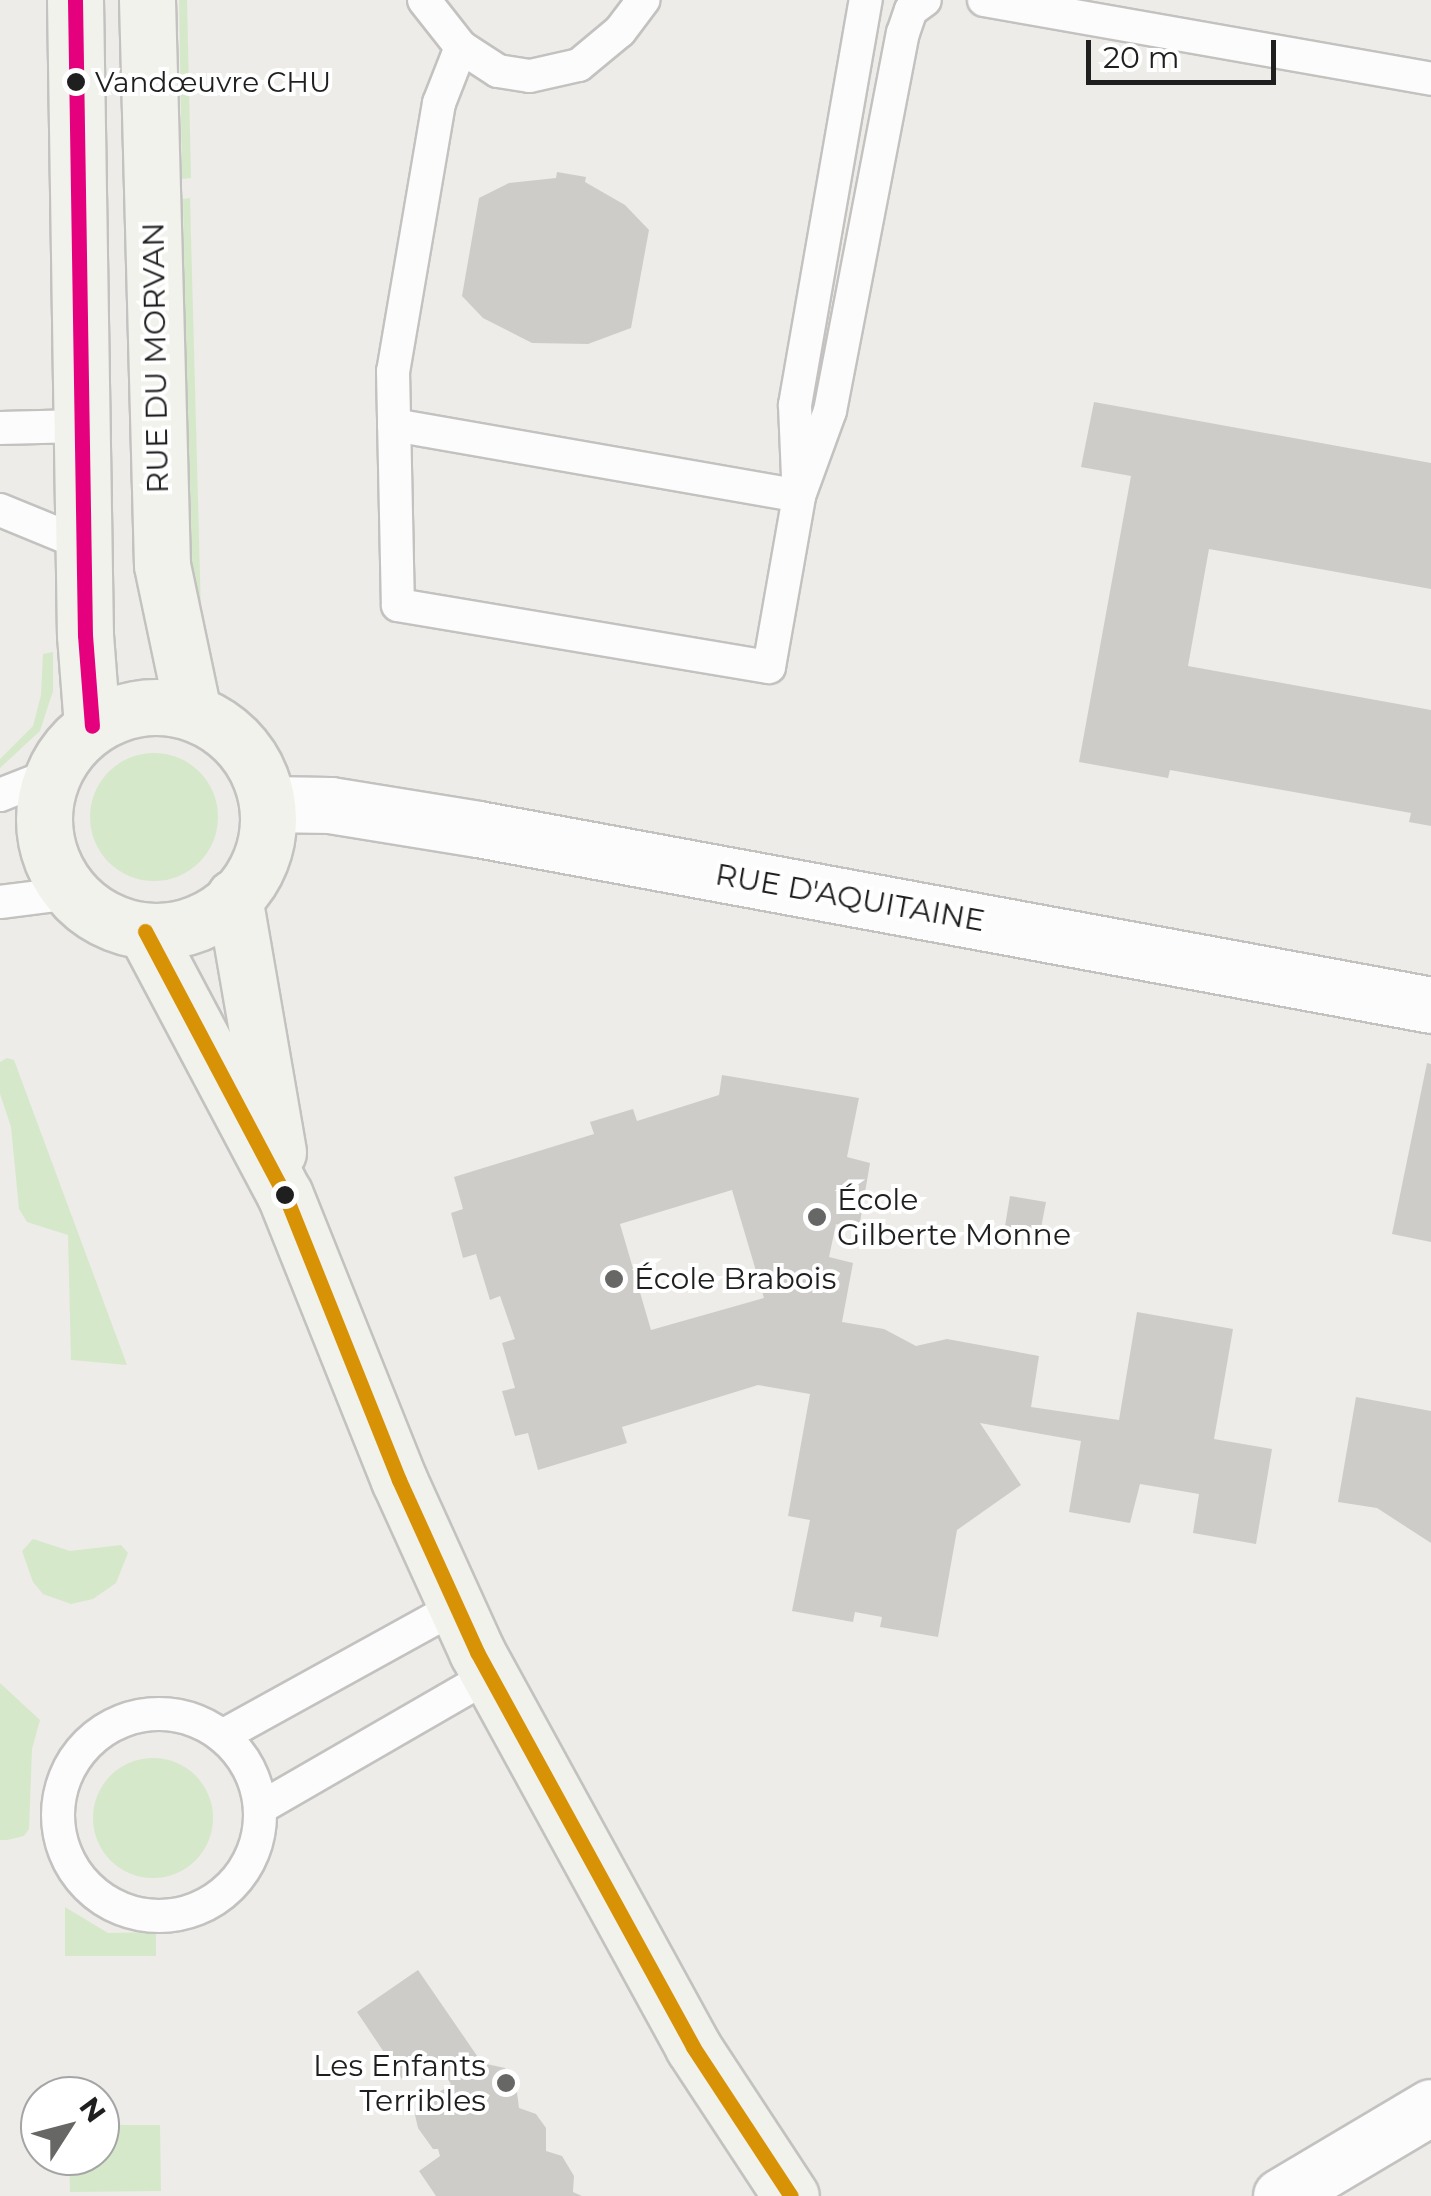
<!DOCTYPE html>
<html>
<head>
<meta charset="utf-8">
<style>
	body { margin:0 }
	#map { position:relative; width:1431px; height:2196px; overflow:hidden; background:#edece8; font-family:Montserrat,sans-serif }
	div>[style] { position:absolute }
	.grass>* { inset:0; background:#d6e8ca }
	.round { border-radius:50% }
	.building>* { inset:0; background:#ceccc9 }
	.roads { filter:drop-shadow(2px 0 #c3c2c0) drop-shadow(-2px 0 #c3c2c0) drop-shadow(0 2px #c3c2c0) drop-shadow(0 -2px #c3c2c0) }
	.lane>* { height:32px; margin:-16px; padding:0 16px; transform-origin:16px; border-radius:16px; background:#fcfcfc }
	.lane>.ring { margin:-16px; padding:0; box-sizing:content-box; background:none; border:32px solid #fcfcfc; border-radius:50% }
	.street>* { height:55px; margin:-27.5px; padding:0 27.5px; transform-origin:27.5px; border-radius:27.5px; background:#fcfcfc }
	.secondary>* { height:55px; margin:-27.5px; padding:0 27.5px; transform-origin:27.5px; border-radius:27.5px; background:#f1f2eb }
	.secondary>.ring { margin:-27.5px; padding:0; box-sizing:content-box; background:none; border:55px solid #f1f2eb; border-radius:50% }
	.bus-1>* { height:15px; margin:-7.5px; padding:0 7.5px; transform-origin:7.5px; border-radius:7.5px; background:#e5007d }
	.bus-2>* { height:15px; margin:-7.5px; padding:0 7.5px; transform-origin:7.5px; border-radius:7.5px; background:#d79205 }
	.dots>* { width:28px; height:28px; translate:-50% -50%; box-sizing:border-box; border:5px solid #fff; border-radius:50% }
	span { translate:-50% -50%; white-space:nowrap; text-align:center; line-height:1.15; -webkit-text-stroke:8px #fff; paint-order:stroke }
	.bus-label { font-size:28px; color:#1f1f1f }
	.left { translate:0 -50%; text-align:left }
	.street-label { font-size:30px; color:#1f1f1f }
	.poi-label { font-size:30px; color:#1f1f1f }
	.right { translate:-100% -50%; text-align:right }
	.north { position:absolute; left:20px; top:2076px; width:100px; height:100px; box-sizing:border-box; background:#fff; border:2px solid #a5a5a5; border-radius:50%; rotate:54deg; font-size:28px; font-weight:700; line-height:40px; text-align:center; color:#1f1f1f }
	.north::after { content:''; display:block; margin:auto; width:35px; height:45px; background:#676765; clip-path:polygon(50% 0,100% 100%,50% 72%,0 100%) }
	.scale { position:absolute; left:1086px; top:40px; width:190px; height:45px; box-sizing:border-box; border:5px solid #1f1f1f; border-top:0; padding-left:12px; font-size:30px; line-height:35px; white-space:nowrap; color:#1f1f1f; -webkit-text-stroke:8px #fff; paint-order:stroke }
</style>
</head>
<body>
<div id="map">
	<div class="grass">
		<i style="clip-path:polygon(179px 0,187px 0,191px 178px,182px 179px)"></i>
		<i style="clip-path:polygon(190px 198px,201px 614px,190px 614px,183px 199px)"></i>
		<i style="clip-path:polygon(53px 652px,53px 691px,40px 731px,0 768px,0 759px,33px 726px,41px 695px,43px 654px)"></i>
		<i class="round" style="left:90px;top:753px;width:128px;height:128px"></i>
		<i style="clip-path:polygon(7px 1058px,14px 1060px,127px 1365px,71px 1360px,68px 1235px,27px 1222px,19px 1209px,11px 1127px,0 1094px,0 1062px)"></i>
		<i style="clip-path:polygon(33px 1539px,70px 1551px,121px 1545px,128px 1553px,116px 1583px,93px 1599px,71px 1604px,43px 1594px,33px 1582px,22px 1551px)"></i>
		<i style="clip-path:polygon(0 1683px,40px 1720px,32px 1749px,29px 1829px,24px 1836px,7px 1840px,0 1840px)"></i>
		<i class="round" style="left:93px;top:1758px;width:120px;height:120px"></i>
		<i style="clip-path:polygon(65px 1907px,108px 1933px,156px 1932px,156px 1956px,65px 1956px)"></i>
		<i style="clip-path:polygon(100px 2125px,160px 2125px,161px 2191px,70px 2192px,69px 2156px,100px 2156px)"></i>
	</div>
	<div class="building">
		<i style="clip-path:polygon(557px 172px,586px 177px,585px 182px,625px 205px,649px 230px,631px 328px,588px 344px,532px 343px,483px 318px,462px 296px,479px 198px,509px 183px,556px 178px)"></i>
		<i style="clip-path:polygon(1094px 402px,1431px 463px,1431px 589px,1209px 549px,1188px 666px,1431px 710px,1431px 826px,1409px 822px,1411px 813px,1170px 770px,1168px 778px,1079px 762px,1131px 476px,1081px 467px)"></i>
		<i style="clip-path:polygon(1427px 1063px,1431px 1064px,1431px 1242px,1392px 1234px)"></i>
		<i style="clip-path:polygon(evenodd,722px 1075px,859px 1098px,847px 1157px,870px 1163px,859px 1228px,836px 1224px,829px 1257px,853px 1263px,842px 1322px,884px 1329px,916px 1346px,947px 1339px,1039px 1356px,1031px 1407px,1119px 1420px,1137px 1312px,1233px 1329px,1214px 1439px,1272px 1449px,1256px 1544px,1193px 1533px,1199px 1494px,1140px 1484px,1130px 1523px,1069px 1512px,1081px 1441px,980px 1423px,1021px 1485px,957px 1530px,938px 1637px,880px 1627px,882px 1617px,855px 1612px,853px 1622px,792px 1611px,810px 1520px,788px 1516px,810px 1394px,758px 1385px,622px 1427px,627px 1443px,538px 1470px,528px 1433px,515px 1436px,502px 1391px,515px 1388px,502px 1343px,515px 1339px,500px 1296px,490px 1300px,476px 1254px,463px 1258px,451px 1213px,463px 1209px,454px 1177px,594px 1134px,590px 1122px,633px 1109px,637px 1121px,719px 1095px,722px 1075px,732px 1190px,764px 1298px,651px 1330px,620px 1224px,732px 1190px)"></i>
		<i style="clip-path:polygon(1010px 1196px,1046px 1202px,1040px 1233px,1005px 1226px)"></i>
		<i style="clip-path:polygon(1356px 1397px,1431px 1411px,1431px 1543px,1377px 1508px,1338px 1502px)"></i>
		<i style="clip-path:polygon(418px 1970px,482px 2063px,505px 2068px,507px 2072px,501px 2077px,510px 2089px,516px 2085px,519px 2108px,536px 2114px,546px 2128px,546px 2151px,562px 2156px,574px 2176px,573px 2192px,582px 2196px,436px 2196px,419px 2171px,440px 2156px,438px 2149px,433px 2149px,418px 2128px,415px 2115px,418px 2107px,451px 2084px,432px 2056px,402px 2079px,357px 2012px)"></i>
	</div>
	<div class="roads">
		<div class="lane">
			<i style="left:424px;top:0;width:60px;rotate:51.8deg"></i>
			<i style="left:461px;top:47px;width:44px;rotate:33deg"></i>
			<i style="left:498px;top:71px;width:32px;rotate:9deg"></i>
			<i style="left:530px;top:76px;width:50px;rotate:-12.7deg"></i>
			<i style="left:579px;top:65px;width:53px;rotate:-39.7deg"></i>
			<i style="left:620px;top:31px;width:39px;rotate:-53deg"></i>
			<i style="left:984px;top:0;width:454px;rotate:10deg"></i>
			<i style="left:461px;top:47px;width:60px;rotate:111.4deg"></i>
			<i style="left:439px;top:103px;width:272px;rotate:99.7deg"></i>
			<i style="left:393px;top:371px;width:234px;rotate:88.8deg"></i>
			<i style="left:398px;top:605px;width:376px;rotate:9.5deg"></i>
			<i style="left:769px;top:667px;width:174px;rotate:-80deg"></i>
			<i style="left:799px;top:496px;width:90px;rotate:-70deg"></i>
			<i style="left:830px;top:411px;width:385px;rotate:-79.1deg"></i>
			<i style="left:903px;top:33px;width:24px;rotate:-71deg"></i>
			<i style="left:911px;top:10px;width:17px;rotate:-36deg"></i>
			<i style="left:394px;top:425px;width:411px;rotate:9.9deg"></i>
			<i style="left:0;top:428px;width:81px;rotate:-1.4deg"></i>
			<i style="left:798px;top:477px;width:72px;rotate:-92.4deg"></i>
			<i style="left:795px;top:405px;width:411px;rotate:-80.1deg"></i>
			<i style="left:0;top:510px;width:90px;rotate:22.3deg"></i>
			<i style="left:0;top:795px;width:57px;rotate:-21.6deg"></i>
			<i style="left:0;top:902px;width:73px;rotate:-7.1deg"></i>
			<i class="ring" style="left:58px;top:1714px;width:170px;height:170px"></i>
			<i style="left:222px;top:1736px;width:267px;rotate:-28.9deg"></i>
			<i style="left:260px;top:1808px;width:266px;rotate:-30deg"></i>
		</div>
		<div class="street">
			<i style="left:268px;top:804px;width:62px;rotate:0.9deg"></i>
			<i style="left:330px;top:805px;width:150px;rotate:9.2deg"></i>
			<i style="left:478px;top:829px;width:969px;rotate:10.46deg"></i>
			<i style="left:1281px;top:2196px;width:174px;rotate:-30.7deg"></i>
		</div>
		<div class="secondary">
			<i style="left:75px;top:0;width:635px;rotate:89.1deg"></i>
			<i style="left:85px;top:635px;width:91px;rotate:85.6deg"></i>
			<i style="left:147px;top:0;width:565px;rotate:88.48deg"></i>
			<i style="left:162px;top:565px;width:150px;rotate:78.1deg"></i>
			<i class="ring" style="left:44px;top:707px;width:169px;height:169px"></i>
			<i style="left:234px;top:897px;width:259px;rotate:80.2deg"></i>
			<i style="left:145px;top:931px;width:299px;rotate:62.1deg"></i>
			<i style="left:285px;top:1195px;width:307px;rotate:68.2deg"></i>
			<i style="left:399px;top:1480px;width:189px;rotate:65.6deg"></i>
			<i style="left:477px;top:1652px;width:450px;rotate:61.3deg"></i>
			<i style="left:693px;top:2047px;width:178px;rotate:56.7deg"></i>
		</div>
	</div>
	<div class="bus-1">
		<i style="left:75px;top:0;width:635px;rotate:89.1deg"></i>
		<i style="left:85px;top:635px;width:91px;rotate:85.6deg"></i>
	</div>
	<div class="bus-2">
		<i style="left:145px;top:931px;width:299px;rotate:62.1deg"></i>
		<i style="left:285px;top:1195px;width:307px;rotate:68.2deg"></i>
		<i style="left:399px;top:1480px;width:189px;rotate:65.6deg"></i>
		<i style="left:477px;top:1652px;width:450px;rotate:61.3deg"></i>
		<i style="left:693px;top:2047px;width:178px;rotate:56.7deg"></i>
	</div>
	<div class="dots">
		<i style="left:76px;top:82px;background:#1f1f1f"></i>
		<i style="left:285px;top:1195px;background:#1f1f1f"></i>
		<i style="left:817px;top:1217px;background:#676765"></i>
		<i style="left:614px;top:1279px;background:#676765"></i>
		<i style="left:506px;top:2083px;background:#676765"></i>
	</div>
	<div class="bus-label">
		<span class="left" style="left:95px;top:82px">Vandœuvre CHU</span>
	</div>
	<div class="street-label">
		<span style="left:156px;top:358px;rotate:-91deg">RUE DU MORVAN</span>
		<span style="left:850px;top:898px;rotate:10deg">RUE D'AQUITAINE</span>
	</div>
	<div class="poi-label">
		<span class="left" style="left:837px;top:1217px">École<br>Gilberte Monne</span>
		<span class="left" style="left:634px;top:1279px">École Brabois</span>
		<span class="right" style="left:486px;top:2083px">Les Enfants<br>Terribles</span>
	</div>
	<div class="north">N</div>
	<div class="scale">20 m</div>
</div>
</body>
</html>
